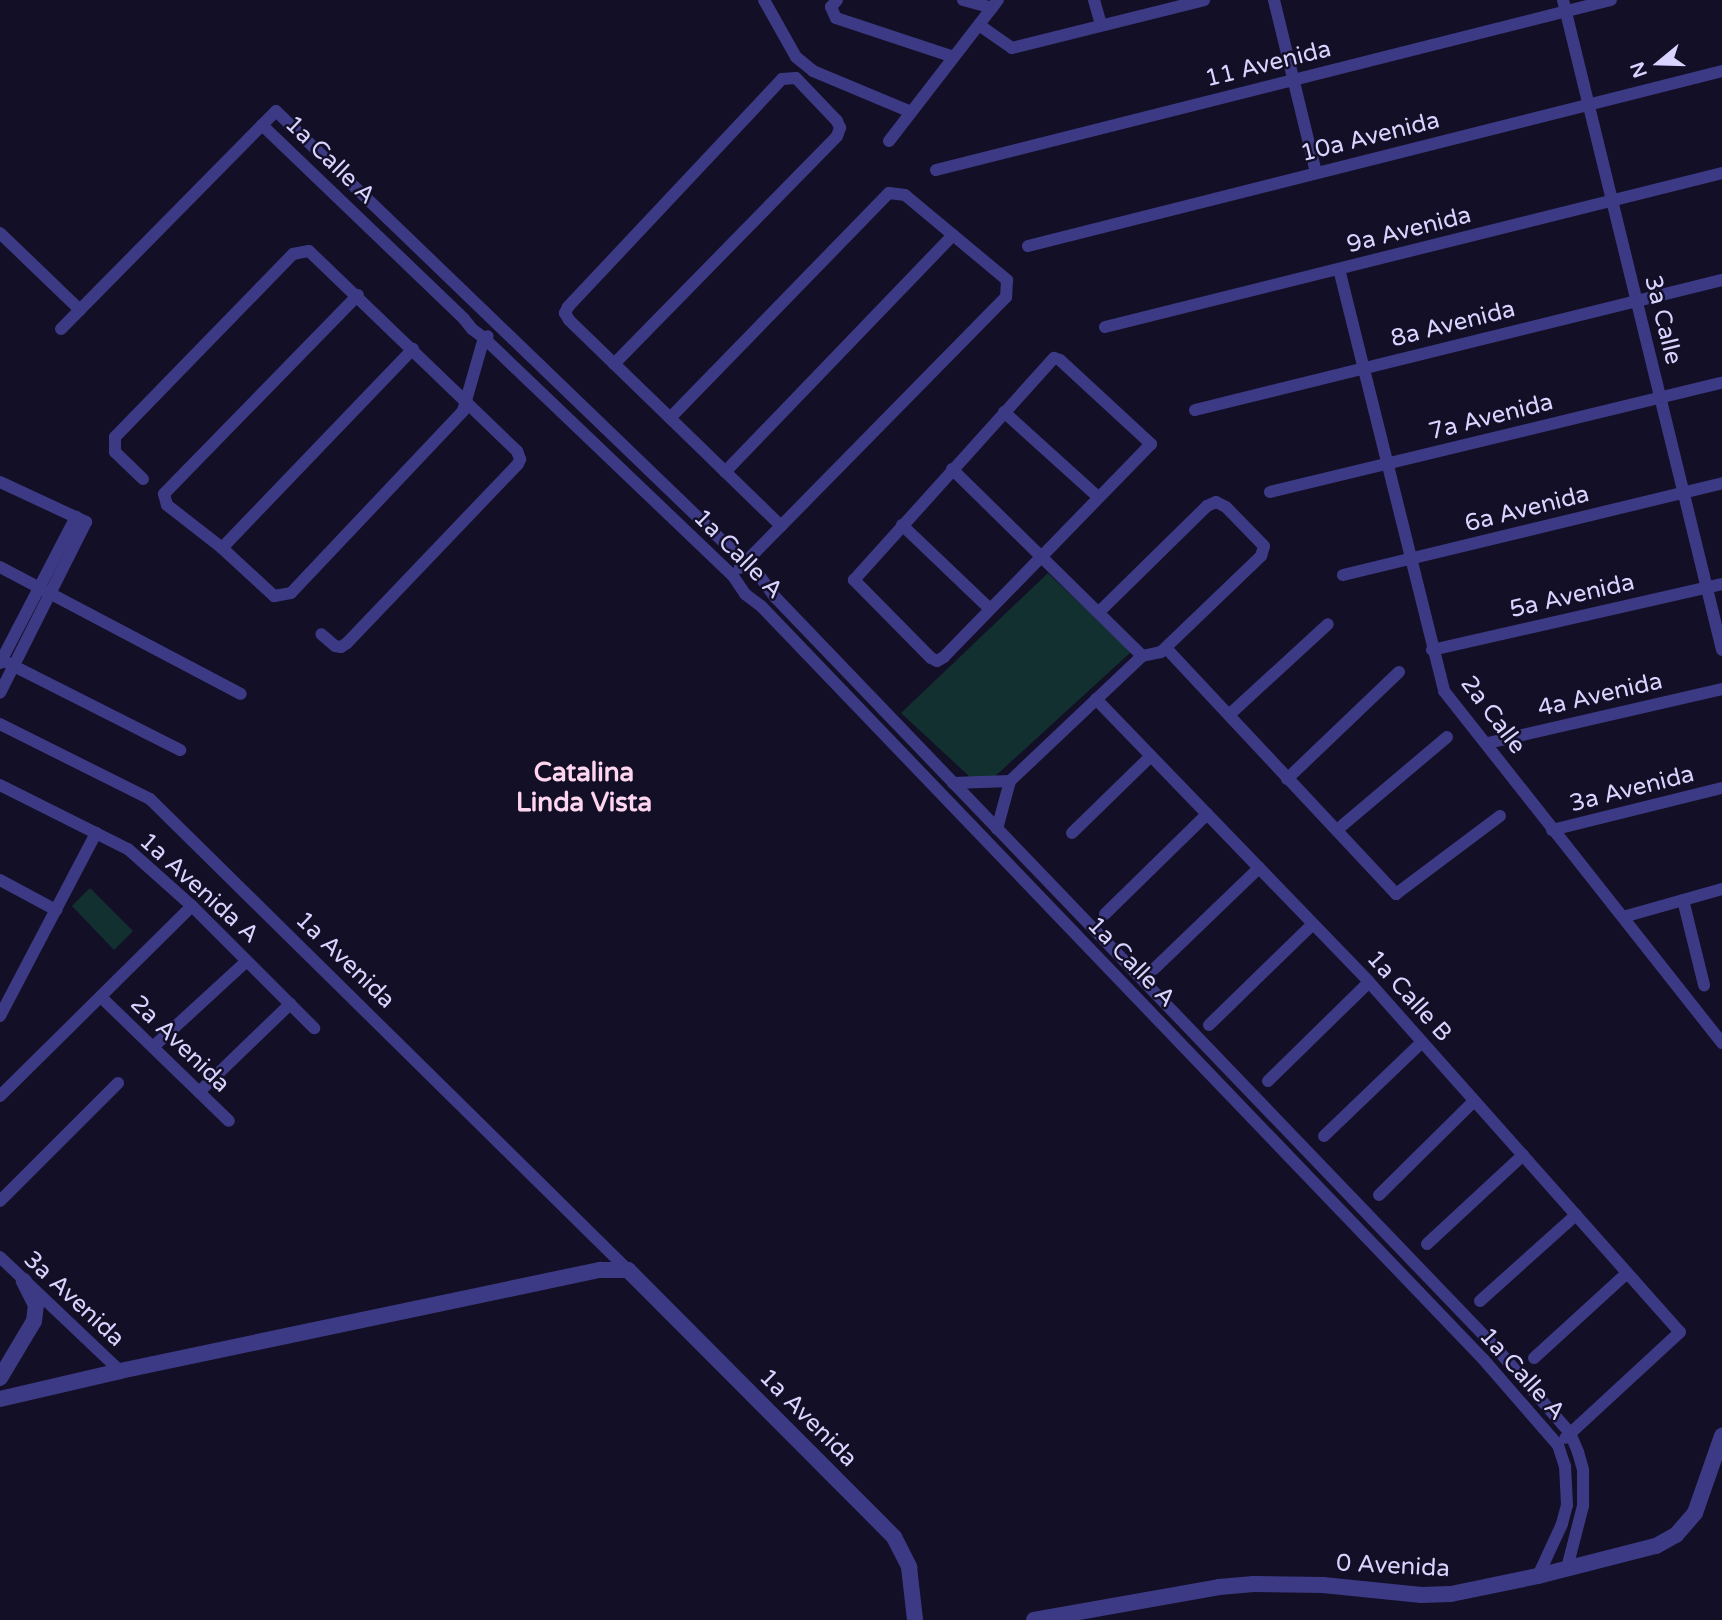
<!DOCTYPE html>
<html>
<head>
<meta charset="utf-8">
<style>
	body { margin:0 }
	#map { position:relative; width:1722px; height:1620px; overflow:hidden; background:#130f26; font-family:"Varela Round",sans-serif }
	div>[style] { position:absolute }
	.green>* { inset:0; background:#12302f }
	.minor>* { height:12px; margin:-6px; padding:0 6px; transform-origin:6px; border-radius:6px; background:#3d3a85 }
	.tertiary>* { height:16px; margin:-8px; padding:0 8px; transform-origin:8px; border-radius:8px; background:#3d3a85 }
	span { translate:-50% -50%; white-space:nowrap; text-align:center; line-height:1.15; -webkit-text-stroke:5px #130f26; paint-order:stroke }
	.street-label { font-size:24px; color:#d9d4ff }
	.neighbourhood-label { font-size:26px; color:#ffd6f0; font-weight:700 }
	.north { position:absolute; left:1624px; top:28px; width:70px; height:70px; -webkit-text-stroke:5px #130f26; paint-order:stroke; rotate:251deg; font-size:19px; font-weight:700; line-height:28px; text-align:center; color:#d9d4ff }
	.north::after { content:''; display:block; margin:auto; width:24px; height:32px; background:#d9d4ff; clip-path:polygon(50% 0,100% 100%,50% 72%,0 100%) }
</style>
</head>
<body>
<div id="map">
	<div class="green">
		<i style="clip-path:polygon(1048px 573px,1131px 652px,991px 780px,971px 778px,901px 713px)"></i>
		<i style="clip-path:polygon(90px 888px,133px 931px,114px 950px,72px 906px)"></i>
	</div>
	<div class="minor">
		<i style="left:764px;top:0;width:65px;rotate:60.7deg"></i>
		<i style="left:796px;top:57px;width:22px;rotate:39deg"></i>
		<i style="left:813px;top:71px;width:106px;rotate:22.7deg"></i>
		<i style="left:837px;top:0;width:9px;rotate:131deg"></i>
		<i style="left:831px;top:7px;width:12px;rotate:66deg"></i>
		<i style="left:836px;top:18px;width:124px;rotate:18.3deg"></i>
		<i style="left:963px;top:0;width:30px;rotate:15deg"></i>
		<i style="left:1094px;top:0;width:26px;rotate:74deg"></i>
		<i style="left:1274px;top:0;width:177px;rotate:76.3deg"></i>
		<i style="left:1563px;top:0;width:669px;rotate:76.25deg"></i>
		<i style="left:979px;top:25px;width:40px;rotate:34.9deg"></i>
		<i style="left:1012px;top:48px;width:198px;rotate:-14deg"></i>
		<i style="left:262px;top:125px;width:280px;rotate:43.8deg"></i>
		<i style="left:464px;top:319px;width:13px;rotate:51deg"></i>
		<i style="left:472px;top:329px;width:15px;rotate:37deg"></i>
		<i style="left:484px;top:338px;width:344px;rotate:43.7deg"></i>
		<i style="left:733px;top:576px;width:22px;rotate:56deg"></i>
		<i style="left:745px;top:594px;width:21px;rotate:37deg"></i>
		<i style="left:762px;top:607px;width:1043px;rotate:46.2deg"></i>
		<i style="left:1484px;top:1360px;width:113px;rotate:49deg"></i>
		<i style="left:1558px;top:1445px;width:22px;rotate:72deg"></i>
		<i style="left:1565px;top:1466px;width:39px;rotate:87deg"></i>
		<i style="left:1567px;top:1505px;width:20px;rotate:105deg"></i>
		<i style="left:1562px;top:1524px;width:57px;rotate:114.8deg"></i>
		<i style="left:889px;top:141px;width:178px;rotate:-52.3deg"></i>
		<i style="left:936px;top:170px;width:696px;rotate:-14.14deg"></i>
		<i style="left:0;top:233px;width:111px;rotate:43.9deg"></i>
		<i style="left:1028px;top:246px;width:716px;rotate:-14.15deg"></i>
		<i style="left:1339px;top:269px;width:435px;rotate:76deg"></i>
		<i style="left:1444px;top:691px;width:449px;rotate:51.7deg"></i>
		<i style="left:358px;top:295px;width:278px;rotate:134.3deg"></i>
		<i style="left:164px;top:494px;width:11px;rotate:75deg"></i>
		<i style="left:167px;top:505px;width:70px;rotate:38deg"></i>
		<i style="left:222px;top:548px;width:71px;rotate:42.7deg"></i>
		<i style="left:274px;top:596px;width:17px;rotate:-10deg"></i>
		<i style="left:291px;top:593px;width:250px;rotate:-46.6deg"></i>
		<i style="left:463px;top:411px;width:76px;rotate:-74deg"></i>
		<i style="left:484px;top:338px;width:4px;rotate:-27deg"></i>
		<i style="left:1105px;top:327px;width:636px;rotate:-14.01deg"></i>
		<i style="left:61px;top:329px;width:306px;rotate:-45.4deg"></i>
		<i style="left:276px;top:111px;width:673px;rotate:43.92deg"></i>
		<i style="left:761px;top:578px;width:24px;rotate:54deg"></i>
		<i style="left:775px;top:597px;width:1042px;rotate:46.17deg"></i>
		<i style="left:1497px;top:1349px;width:111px;rotate:49deg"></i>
		<i style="left:1570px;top:1433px;width:21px;rotate:67deg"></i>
		<i style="left:1578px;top:1452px;width:19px;rotate:74deg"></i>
		<i style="left:1583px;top:1470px;width:36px;rotate:90deg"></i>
		<i style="left:1583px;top:1506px;width:64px;rotate:104.5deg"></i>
		<i style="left:1054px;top:358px;width:6px;rotate:18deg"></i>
		<i style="left:1060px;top:360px;width:124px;rotate:42.7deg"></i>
		<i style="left:1151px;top:444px;width:297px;rotate:134.2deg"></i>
		<i style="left:944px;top:657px;width:8px;rotate:150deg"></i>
		<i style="left:937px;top:661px;width:7px;rotate:-153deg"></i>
		<i style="left:931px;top:658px;width:110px;rotate:-134.6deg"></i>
		<i style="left:854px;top:580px;width:299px;rotate:-48deg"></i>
		<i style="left:614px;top:364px;width:319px;rotate:-45.6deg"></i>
		<i style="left:837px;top:136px;width:9px;rotate:-69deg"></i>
		<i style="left:840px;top:128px;width:8px;rotate:-113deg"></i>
		<i style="left:837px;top:121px;width:59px;rotate:-133.6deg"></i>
		<i style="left:796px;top:78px;width:14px;rotate:176deg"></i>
		<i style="left:782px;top:79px;width:313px;rotate:133.2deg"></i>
		<i style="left:568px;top:307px;width:7px;rotate:117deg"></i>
		<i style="left:565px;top:313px;width:8px;rotate:60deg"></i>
		<i style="left:569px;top:320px;width:141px;rotate:44.1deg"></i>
		<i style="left:670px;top:418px;width:155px;rotate:44.2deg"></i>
		<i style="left:1195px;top:410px;width:543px;rotate:-13.86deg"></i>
		<i style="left:1004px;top:412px;width:127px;rotate:42.1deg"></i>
		<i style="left:670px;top:418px;width:314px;rotate:-45.8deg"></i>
		<i style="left:889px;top:193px;width:16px;rotate:7deg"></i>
		<i style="left:905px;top:195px;width:133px;rotate:39.8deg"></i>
		<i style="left:1007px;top:280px;width:17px;rotate:93deg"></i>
		<i style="left:1006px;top:297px;width:380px;rotate:134.5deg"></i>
		<i style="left:952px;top:469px;width:267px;rotate:44.5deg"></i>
		<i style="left:725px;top:472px;width:329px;rotate:-46.1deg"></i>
		<i style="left:143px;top:479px;width:39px;rotate:-136deg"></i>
		<i style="left:115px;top:452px;width:15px;rotate:-90deg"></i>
		<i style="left:115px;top:437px;width:255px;rotate:-45.8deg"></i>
		<i style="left:293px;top:254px;width:16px;rotate:-11deg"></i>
		<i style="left:309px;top:251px;width:289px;rotate:43.9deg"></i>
		<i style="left:517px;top:451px;width:9px;rotate:69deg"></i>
		<i style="left:520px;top:459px;width:5px;rotate:112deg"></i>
		<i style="left:518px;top:464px;width:248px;rotate:133.7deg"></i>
		<i style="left:347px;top:643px;width:7px;rotate:146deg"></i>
		<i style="left:341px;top:647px;width:6px;rotate:-171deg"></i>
		<i style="left:335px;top:646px;width:18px;rotate:-139deg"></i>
		<i style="left:0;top:482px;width:95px;rotate:24.9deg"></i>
		<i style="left:86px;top:522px;width:191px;rotate:116.7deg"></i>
		<i style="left:1270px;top:492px;width:465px;rotate:-13.6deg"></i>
		<i style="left:902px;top:525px;width:120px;rotate:43.7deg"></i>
		<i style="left:222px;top:548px;width:276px;rotate:-46.2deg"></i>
		<i style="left:0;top:567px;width:272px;rotate:27.8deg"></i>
		<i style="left:1343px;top:575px;width:390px;rotate:-13.6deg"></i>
		<i style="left:1166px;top:648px;width:337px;rotate:46.9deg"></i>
		<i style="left:1396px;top:894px;width:130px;rotate:-36.9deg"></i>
		<i style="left:1432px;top:650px;width:297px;rotate:-12.8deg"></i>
		<i style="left:0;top:659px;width:202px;rotate:26.8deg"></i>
		<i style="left:0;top:663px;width:165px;rotate:-62.5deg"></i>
		<i style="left:1096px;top:699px;width:393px;rotate:46deg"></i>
		<i style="left:1369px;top:982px;width:468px;rotate:48.4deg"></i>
		<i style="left:1680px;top:1332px;width:156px;rotate:137.3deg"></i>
		<i style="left:1229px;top:715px;width:134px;rotate:-42.6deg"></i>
		<i style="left:0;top:724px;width:168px;rotate:26.6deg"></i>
		<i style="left:150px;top:799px;width:671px;rotate:44.58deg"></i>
		<i style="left:1488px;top:743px;width:240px;rotate:-13deg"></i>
		<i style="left:1287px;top:779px;width:155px;rotate:-43.7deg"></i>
		<i style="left:953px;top:783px;width:57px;rotate:-2deg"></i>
		<i style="left:0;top:785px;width:143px;rotate:26.6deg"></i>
		<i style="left:128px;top:849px;width:86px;rotate:41.7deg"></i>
		<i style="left:192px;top:906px;width:173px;rotate:45deg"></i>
		<i style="left:997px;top:829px;width:50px;rotate:-74.8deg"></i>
		<i style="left:1010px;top:781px;width:182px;rotate:-43.4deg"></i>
		<i style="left:1142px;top:656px;width:19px;rotate:-12deg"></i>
		<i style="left:1161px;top:652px;width:139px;rotate:-43.8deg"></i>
		<i style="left:1261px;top:556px;width:10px;rotate:-73deg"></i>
		<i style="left:1264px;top:546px;width:54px;rotate:-134.3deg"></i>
		<i style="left:1226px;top:507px;width:11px;rotate:-153deg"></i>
		<i style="left:1216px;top:502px;width:10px;rotate:156deg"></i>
		<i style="left:1207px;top:506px;width:151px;rotate:135.5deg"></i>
		<i style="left:1337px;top:830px;width:144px;rotate:-40.2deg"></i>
		<i style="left:1552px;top:830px;width:175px;rotate:-13.9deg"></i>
		<i style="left:1072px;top:833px;width:110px;rotate:-44.3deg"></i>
		<i style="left:0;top:880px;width:64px;rotate:28.2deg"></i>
		<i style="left:1683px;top:900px;width:88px;rotate:76.1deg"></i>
		<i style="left:1105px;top:914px;width:143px;rotate:-44.4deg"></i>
		<i style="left:1623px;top:917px;width:103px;rotate:-15.8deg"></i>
		<i style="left:1154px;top:969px;width:146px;rotate:-43.9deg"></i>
		<i style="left:101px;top:997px;width:178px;rotate:44.1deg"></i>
		<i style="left:0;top:1016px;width:207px;rotate:-62.3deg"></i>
		<i style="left:1209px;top:1025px;width:145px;rotate:-44.2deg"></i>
		<i style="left:153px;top:1047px;width:127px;rotate:-42.5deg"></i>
		<i style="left:1268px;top:1081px;width:141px;rotate:-44.4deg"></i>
		<i style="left:199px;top:1092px;width:127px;rotate:-44deg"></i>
		<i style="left:0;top:1096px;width:270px;rotate:-44.7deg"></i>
		<i style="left:1324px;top:1136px;width:136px;rotate:-43.8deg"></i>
		<i style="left:1379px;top:1195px;width:134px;rotate:-44.7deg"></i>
		<i style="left:0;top:1201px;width:167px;rotate:-45deg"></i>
		<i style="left:1427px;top:1244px;width:131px;rotate:-42.8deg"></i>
		<i style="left:0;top:1257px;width:166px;rotate:43.5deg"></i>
		<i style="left:1480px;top:1301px;width:129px;rotate:-41.9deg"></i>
		<i style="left:1534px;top:1358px;width:126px;rotate:-42.4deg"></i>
	</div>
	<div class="tertiary">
		<i style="left:0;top:1378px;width:66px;rotate:-59.2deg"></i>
		<i style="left:34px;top:1321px;width:16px;rotate:-83deg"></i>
		<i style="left:36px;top:1305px;width:27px;rotate:-117deg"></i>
		<i style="left:0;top:1399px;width:123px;rotate:-13.1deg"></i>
		<i style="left:120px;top:1371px;width:491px;rotate:-11.9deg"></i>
		<i style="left:600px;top:1270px;width:28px"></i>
		<i style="left:628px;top:1270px;width:377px;rotate:45.1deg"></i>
		<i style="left:894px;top:1537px;width:34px;rotate:63deg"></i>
		<i style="left:909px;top:1567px;width:53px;rotate:83.5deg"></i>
		<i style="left:1034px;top:1620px;width:188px;rotate:-10.1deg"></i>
		<i style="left:1219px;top:1587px;width:35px;rotate:-5deg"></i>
		<i style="left:1254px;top:1584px;width:69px;rotate:0.8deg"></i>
		<i style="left:1323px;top:1585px;width:99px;rotate:5.8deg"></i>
		<i style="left:1421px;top:1595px;width:30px;rotate:-2deg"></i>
		<i style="left:1451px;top:1594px;width:89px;rotate:-11.7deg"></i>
		<i style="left:1538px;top:1576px;width:122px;rotate:-14.3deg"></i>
		<i style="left:1656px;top:1546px;width:23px;rotate:-29deg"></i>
		<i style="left:1676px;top:1535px;width:29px;rotate:-49deg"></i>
		<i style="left:1695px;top:1513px;width:82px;rotate:-70.7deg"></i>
	</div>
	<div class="street-label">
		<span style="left:1268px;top:64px;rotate:-14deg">11 Avenida</span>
		<span style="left:1370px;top:137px;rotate:-14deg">10a Avenida</span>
		<span style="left:330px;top:160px;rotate:44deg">1a Calle A</span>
		<span style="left:1409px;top:230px;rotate:-14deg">9a Avenida</span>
		<span style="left:1663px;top:320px;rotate:76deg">3a Calle</span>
		<span style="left:1453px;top:324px;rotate:-14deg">8a Avenida</span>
		<span style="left:1491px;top:417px;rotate:-14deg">7a Avenida</span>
		<span style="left:1527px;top:509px;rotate:-14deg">6a Avenida</span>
		<span style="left:738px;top:554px;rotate:45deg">1a Calle A</span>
		<span style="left:1572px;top:596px;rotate:-13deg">5a Avenida</span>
		<span style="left:1600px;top:695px;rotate:-13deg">4a Avenida</span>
		<span style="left:1493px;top:715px;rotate:53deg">2a Calle</span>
		<span style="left:1632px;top:789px;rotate:-14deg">3a Avenida</span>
		<span style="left:199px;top:888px;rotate:42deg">1a Avenida A</span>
		<span style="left:345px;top:960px;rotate:44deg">1a Avenida</span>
		<span style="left:1131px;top:962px;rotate:46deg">1a Calle A</span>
		<span style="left:1409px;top:996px;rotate:48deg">1a Calle B</span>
		<span style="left:180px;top:1044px;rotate:44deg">2a Avenida</span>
		<span style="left:74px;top:1299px;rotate:43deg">3a Avenida</span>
		<span style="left:1522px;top:1374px;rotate:48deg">1a Calle A</span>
		<span style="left:808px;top:1418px;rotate:45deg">1a Avenida</span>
		<span style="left:1393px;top:1566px;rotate:3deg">0 Avenida</span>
	</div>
	<div class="neighbourhood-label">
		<span style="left:584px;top:788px">Catalina<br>Linda Vista</span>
	</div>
	<div class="north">N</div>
</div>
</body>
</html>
